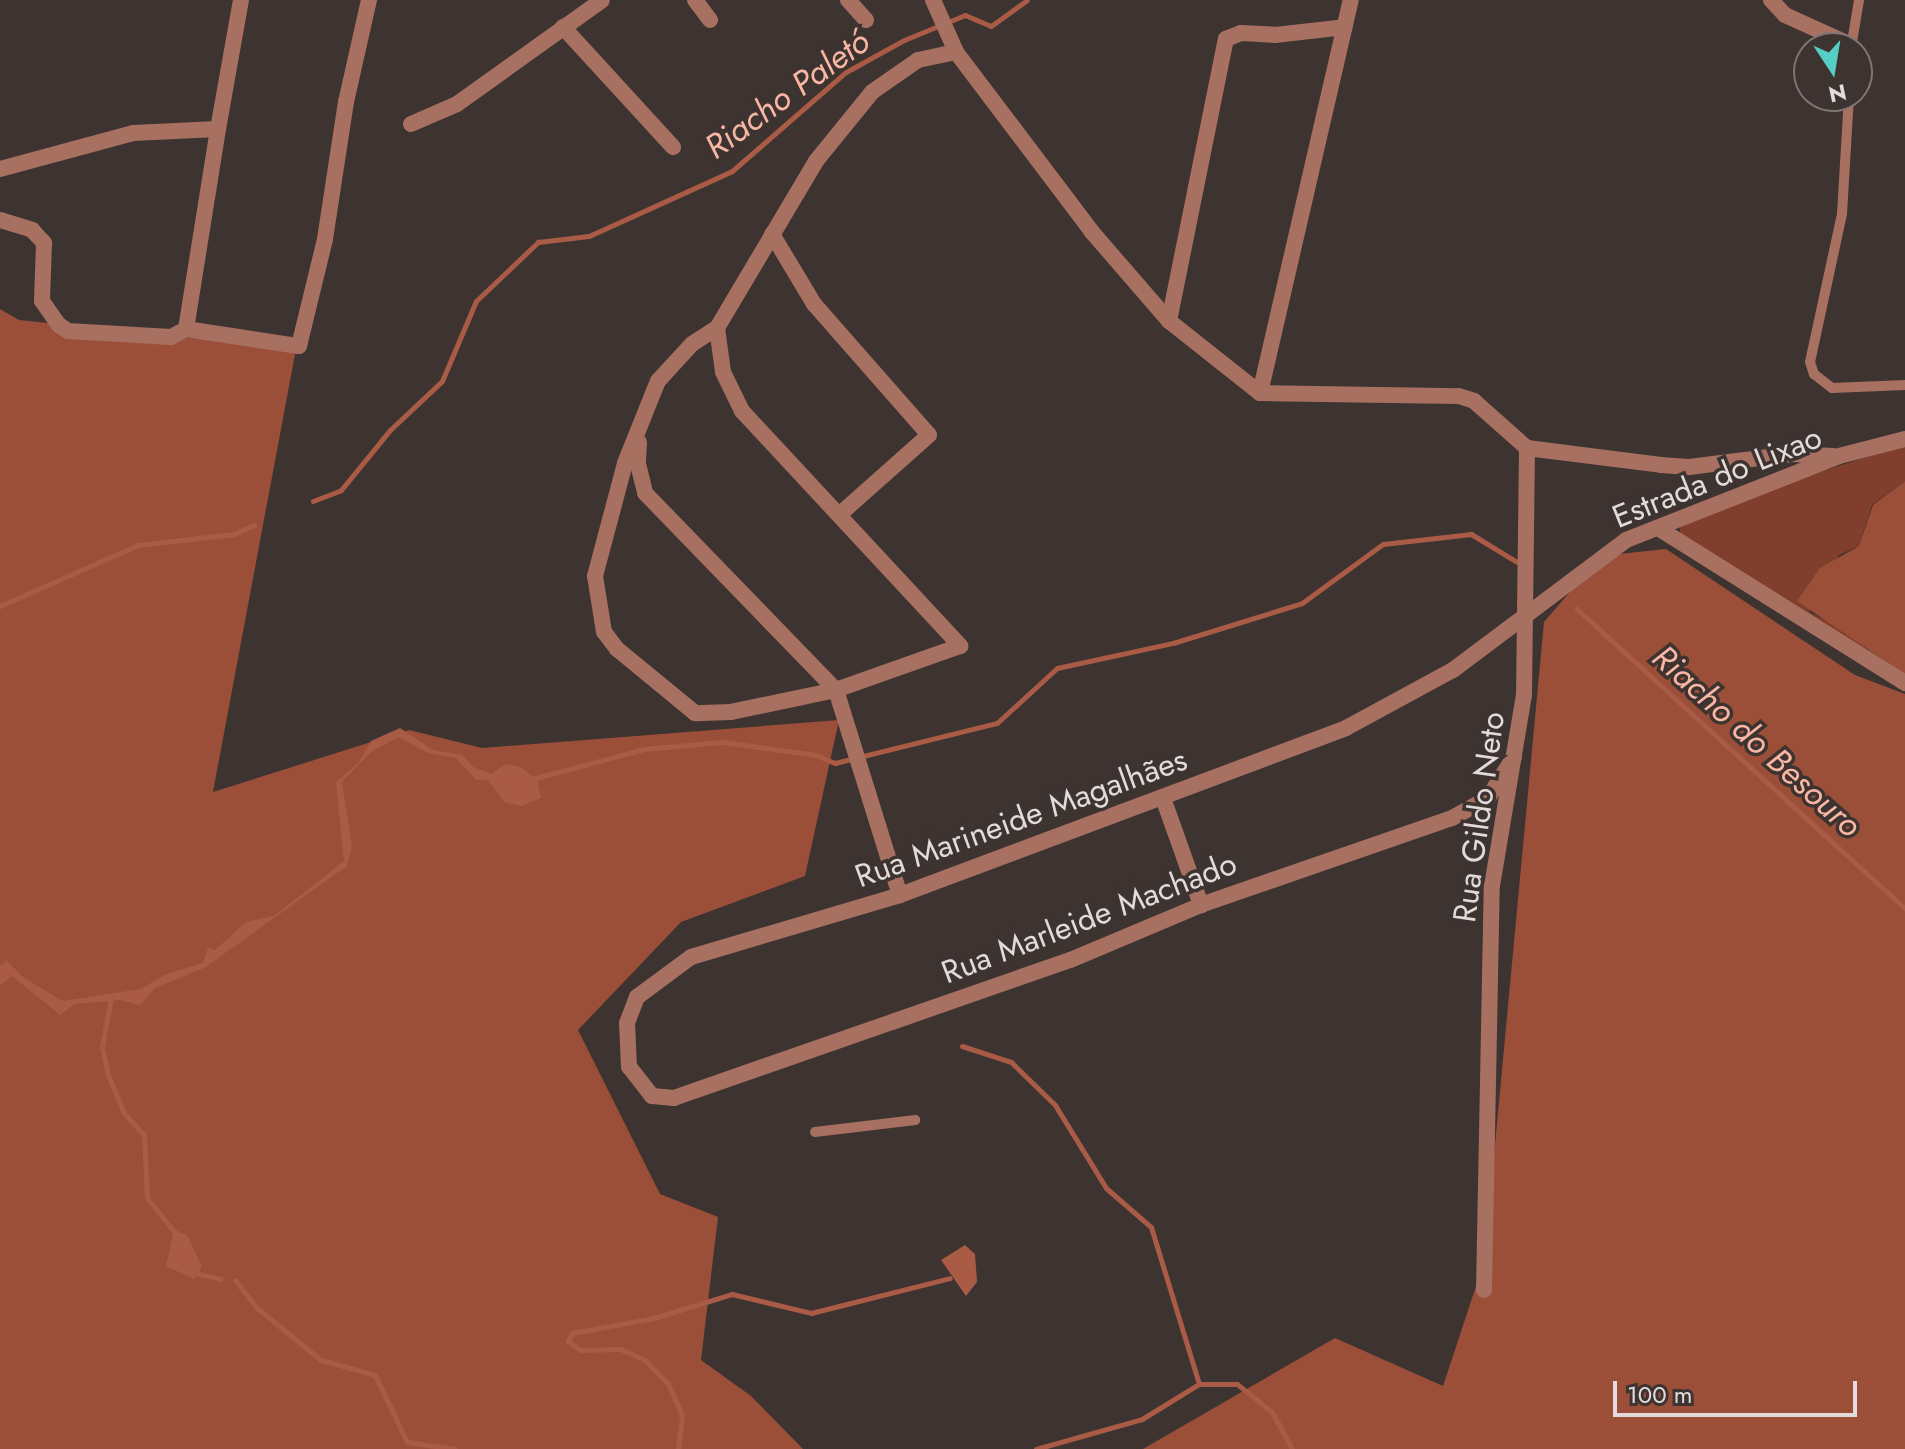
<!DOCTYPE html>
<html>
<head>
<meta charset="utf-8">
<style>
	body { margin:0 }
	#map { position:relative; width:1905px; height:1449px; overflow:hidden; background:#3d3330; font-family:Jost,sans-serif }
	div>[style] { position:absolute }
	.green>* { inset:0; background:#803f2c }
	.forest>* { inset:0; background:#9b4f39 }
	.water>* { inset:0; background:#a95b45 }
	.stream>* { height:5px; margin:-2.5px; padding:0 2.5px; transform-origin:2.5px; border-radius:2.5px; background:#a95b45 }
	.service>* { height:10px; margin:-5px; padding:0 5px; transform-origin:5px; border-radius:5px; background:#a77060 }
	.minor>* { height:16px; margin:-8px; padding:0 8px; transform-origin:8px; border-radius:8px; background:#a77060 }
	span { translate:-50% -50%; white-space:nowrap; text-align:center; line-height:1.15; -webkit-text-stroke:7px #3d3330; paint-order:stroke }
	.street-label { font-size:32px; color:#e2dbd9 }
	.water-label { font-size:34px; color:#f8b6a3; font-style:italic }
	.north { position:absolute; left:1793px; top:32px; width:80px; height:80px; box-sizing:border-box; background:#3d3330; border:2px solid #7f7674; border-radius:50%; rotate:168deg; font-size:22px; font-weight:700; line-height:32px; text-align:center; color:#e2dbd9 }
	.north::after { content:''; display:block; margin:auto; width:28px; height:36px; background:#56cec3; clip-path:polygon(50% 0,100% 100%,50% 72%,0 100%) }
	.scale { position:absolute; left:1613px; top:1381px; width:244px; height:36px; box-sizing:border-box; border:4px solid #e2dbd9; border-top:0; padding-left:10px; font-size:24px; line-height:28px; white-space:nowrap; color:#e2dbd9; -webkit-text-stroke:6px #3d3330; paint-order:stroke }
</style>
</head>
<body>
<div id="map">
	<div class="green">
		<i style="clip-path:polygon(1905px 445px,1905px 481px,1872px 505px,1859px 546px,1839px 555px,1809px 612px,1834px 624px,1883px 662px,1680px 535px,1680px 526px,1791px 481px)"></i>
	</div>
	<div class="forest">
		<i style="clip-path:polygon(0 309px,19px 320px,296px 349px,213px 792px,409px 730px,482px 748px,839px 720px,805px 876px,681px 922px,578px 1030px,660px 1194px,718px 1217px,701px 1360px,751px 1396px,803px 1449px,0 1449px)"></i>
		<i style="clip-path:polygon(1905px 481px,1905px 675px,1797px 601px,1820px 568px,1859px 546px,1873px 505px)"></i>
		<i style="clip-path:polygon(1666px 549px,1855px 675px,1905px 694px,1905px 1449px,1143px 1449px,1335px 1338px,1443px 1386px,1484px 1262px,1544px 622px,1601px 556px)"></i>
	</div>
	<div class="water">
		<i style="clip-path:polygon(400px 728px,433px 750px,462px 755px,473px 767px,492px 774px,505px 764px,520px 767px,537px 779px,541px 798px,521px 806px,504px 802px,488px 780px,476px 780px,456px 758px,428px 753px,398px 737px,370px 753px,342px 782px,352px 847px,347px 866px,204px 968px,155px 988px,140px 1005px,120px 1000px,74px 1004px,60px 1015px,12px 976px,0 985px,0 966px,7px 961px,24px 978px,63px 1001px,141px 989px,164px 975px,203px 963px,208px 948px,215px 950px,246px 922px,274px 916px,344px 861px,336px 782px,359px 762px,371px 741px)"></i>
		<i style="clip-path:polygon(174px 1230px,187px 1235px,202px 1267px,194px 1279px,166px 1266px)"></i>
		<i style="clip-path:polygon(965px 1245px,975px 1254px,977px 1282px,966px 1296px,941px 1260px)"></i>
	</div>
	<div class="stream">
		<i style="left:313px;top:501px;width:30px;rotate:-21deg"></i>
		<i style="left:341px;top:490px;width:77px;rotate:-50.8deg"></i>
		<i style="left:390px;top:430px;width:71px;rotate:-43.3deg"></i>
		<i style="left:442px;top:381px;width:87px;rotate:-67deg"></i>
		<i style="left:476px;top:301px;width:86px;rotate:-43.6deg"></i>
		<i style="left:538px;top:242px;width:51px;rotate:-6.7deg"></i>
		<i style="left:589px;top:236px;width:157px;rotate:-24.4deg"></i>
		<i style="left:732px;top:171px;width:151px;rotate:-41deg"></i>
		<i style="left:846px;top:72px;width:66px;rotate:-28.9deg"></i>
		<i style="left:904px;top:40px;width:66px;rotate:-22.3deg"></i>
		<i style="left:965px;top:15px;width:28px;rotate:23deg"></i>
		<i style="left:991px;top:26px;width:44px;rotate:-35.8deg"></i>
		<i style="left:0;top:606px;width:151px;rotate:-23.8deg"></i>
		<i style="left:138px;top:545px;width:97px;rotate:-6.5deg"></i>
		<i style="left:234px;top:534px;width:22px;rotate:-24deg"></i>
		<i style="left:1577px;top:609px;width:444px;rotate:42.4deg"></i>
		<i style="left:532px;top:779px;width:116px;rotate:-15deg"></i>
		<i style="left:644px;top:749px;width:78px;rotate:-5.1deg"></i>
		<i style="left:722px;top:742px;width:95px;rotate:7.9deg"></i>
		<i style="left:816px;top:755px;width:21px;rotate:23deg"></i>
		<i style="left:835px;top:763px;width:167px;rotate:-13.9deg"></i>
		<i style="left:997px;top:723px;width:81px;rotate:-42.5deg"></i>
		<i style="left:1057px;top:668px;width:119px;rotate:-12.2deg"></i>
		<i style="left:1173px;top:643px;width:135px;rotate:-17.2deg"></i>
		<i style="left:1302px;top:603px;width:100px;rotate:-36.1deg"></i>
		<i style="left:1383px;top:544px;width:89px;rotate:-6.5deg"></i>
		<i style="left:1471px;top:534px;width:54px;rotate:31.3deg"></i>
		<i style="left:111px;top:997px;width:51px;rotate:100.2deg"></i>
		<i style="left:102px;top:1047px;width:29px;rotate:78deg"></i>
		<i style="left:108px;top:1075px;width:41px;rotate:67.2deg"></i>
		<i style="left:124px;top:1113px;width:30px;rotate:48deg"></i>
		<i style="left:144px;top:1135px;width:63px;rotate:87.3deg"></i>
		<i style="left:147px;top:1198px;width:48px;rotate:51deg"></i>
		<i style="left:962px;top:1046px;width:52px;rotate:18.1deg"></i>
		<i style="left:1011px;top:1062px;width:62px;rotate:44.3deg"></i>
		<i style="left:1055px;top:1105px;width:97px;rotate:58.4deg"></i>
		<i style="left:1106px;top:1188px;width:60px;rotate:40.9deg"></i>
		<i style="left:1151px;top:1227px;width:164px;rotate:73deg"></i>
		<i style="left:195px;top:1273px;width:26px;rotate:13deg"></i>
		<i style="left:235px;top:1280px;width:36px;rotate:52deg"></i>
		<i style="left:257px;top:1308px;width:82px;rotate:39.1deg"></i>
		<i style="left:321px;top:1360px;width:56px;rotate:15.5deg"></i>
		<i style="left:375px;top:1375px;width:74px;rotate:64.5deg"></i>
		<i style="left:407px;top:1442px;width:48px;rotate:8.5deg"></i>
		<i style="left:678px;top:1449px;width:34px;rotate:-83deg"></i>
		<i style="left:682px;top:1415px;width:34px;rotate:-114deg"></i>
		<i style="left:668px;top:1384px;width:33px;rotate:-134deg"></i>
		<i style="left:645px;top:1360px;width:27px;rotate:-156deg"></i>
		<i style="left:620px;top:1349px;width:40px;rotate:178.6deg"></i>
		<i style="left:580px;top:1350px;width:15px;rotate:-143deg"></i>
		<i style="left:568px;top:1341px;width:9px;rotate:-63deg"></i>
		<i style="left:572px;top:1333px;width:83px;rotate:-10.4deg"></i>
		<i style="left:654px;top:1318px;width:82px;rotate:-17.1deg"></i>
		<i style="left:732px;top:1294px;width:81px;rotate:13.5deg"></i>
		<i style="left:811px;top:1313px;width:143px;rotate:-14.1deg"></i>
		<i style="left:1036px;top:1449px;width:110px;rotate:-15.8deg"></i>
		<i style="left:1142px;top:1419px;width:67px;rotate:-31.6deg"></i>
		<i style="left:1199px;top:1384px;width:38px"></i>
		<i style="left:1237px;top:1384px;width:45px;rotate:38.7deg"></i>
		<i style="left:1272px;top:1412px;width:42px;rotate:61.6deg"></i>
	</div>
	<div class="service">
		<i style="left:1851px;top:48px;width:49px;rotate:-80.5deg"></i>
		<i style="left:1849px;top:96px;width:118px;rotate:93.4deg"></i>
		<i style="left:1842px;top:214px;width:151px;rotate:102.2deg"></i>
		<i style="left:1810px;top:362px;width:13px;rotate:72deg"></i>
		<i style="left:1814px;top:374px;width:23px;rotate:38deg"></i>
		<i style="left:1832px;top:388px;width:73px;rotate:-2.4deg"></i>
		<i style="left:815px;top:1132px;width:101px;rotate:-6.8deg"></i>
	</div>
	<div class="minor">
		<i style="left:695px;top:0;width:25px;rotate:53deg"></i>
		<i style="left:848px;top:0;width:27px;rotate:48deg"></i>
		<i style="left:933px;top:0;width:57px;rotate:66.1deg"></i>
		<i style="left:956px;top:52px;width:226px;rotate:52.9deg"></i>
		<i style="left:1092px;top:232px;width:118px;rotate:49.1deg"></i>
		<i style="left:1169px;top:321px;width:116px;rotate:38.4deg"></i>
		<i style="left:1260px;top:393px;width:199px;rotate:0.9deg"></i>
		<i style="left:1459px;top:396px;width:16px;rotate:18deg"></i>
		<i style="left:1474px;top:401px;width:71px;rotate:41.6deg"></i>
		<i style="left:1527px;top:448px;width:135px;rotate:7.2deg"></i>
		<i style="left:1661px;top:465px;width:28px;rotate:4deg"></i>
		<i style="left:1689px;top:467px;width:104px;rotate:-7.2deg"></i>
		<i style="left:1792px;top:454px;width:41px;rotate:2.8deg"></i>
		<i style="left:1771px;top:0;width:21px;rotate:47deg"></i>
		<i style="left:1785px;top:15px;width:72px;rotate:24.4deg"></i>
		<i style="left:563px;top:27px;width:163px;rotate:47.5deg"></i>
		<i style="left:411px;top:124px;width:50px;rotate:-23.5deg"></i>
		<i style="left:457px;top:104px;width:178px;rotate:-35.6deg"></i>
		<i style="left:0;top:169px;width:138px;rotate:-15.1deg"></i>
		<i style="left:133px;top:133px;width:85px;rotate:-2.7deg"></i>
		<i style="left:218px;top:129px;width:131px;rotate:-79.9deg"></i>
		<i style="left:0;top:220px;width:34px;rotate:17deg"></i>
		<i style="left:32px;top:230px;width:18px;rotate:47deg"></i>
		<i style="left:44px;top:243px;width:58px;rotate:92deg"></i>
		<i style="left:42px;top:301px;width:29px;rotate:55deg"></i>
		<i style="left:59px;top:325px;width:11px;rotate:34deg"></i>
		<i style="left:68px;top:331px;width:103px;rotate:3.3deg"></i>
		<i style="left:171px;top:337px;width:17px;rotate:-28deg"></i>
		<i style="left:186px;top:329px;width:203px;rotate:-80.9deg"></i>
		<i style="left:772px;top:234px;width:82px;rotate:59deg"></i>
		<i style="left:814px;top:304px;width:174px;rotate:48.7deg"></i>
		<i style="left:929px;top:435px;width:120px;rotate:138.4deg"></i>
		<i style="left:1169px;top:321px;width:288px;rotate:-78.6deg"></i>
		<i style="left:1226px;top:39px;width:16px;rotate:-22deg"></i>
		<i style="left:1241px;top:33px;width:34px;rotate:3deg"></i>
		<i style="left:1275px;top:35px;width:70px;rotate:-6.5deg"></i>
		<i style="left:717px;top:328px;width:44px;rotate:82.2deg"></i>
		<i style="left:723px;top:372px;width:43px;rotate:64deg"></i>
		<i style="left:742px;top:411px;width:321px;rotate:47.1deg"></i>
		<i style="left:960px;top:646px;width:132px;rotate:160.5deg"></i>
		<i style="left:836px;top:690px;width:107px;rotate:168.2deg"></i>
		<i style="left:731px;top:712px;width:36px;rotate:178deg"></i>
		<i style="left:695px;top:713px;width:101px;rotate:-140.6deg"></i>
		<i style="left:617px;top:649px;width:21px;rotate:-127deg"></i>
		<i style="left:604px;top:632px;width:57px;rotate:-99.1deg"></i>
		<i style="left:595px;top:576px;width:117px;rotate:-75.1deg"></i>
		<i style="left:625px;top:463px;width:88px;rotate:-68.1deg"></i>
		<i style="left:658px;top:381px;width:50px;rotate:-47.4deg"></i>
		<i style="left:692px;top:344px;width:30px;rotate:-33deg"></i>
		<i style="left:717px;top:328px;width:194px;rotate:-59.3deg"></i>
		<i style="left:816px;top:161px;width:89px;rotate:-50.9deg"></i>
		<i style="left:872px;top:92px;width:56px;rotate:-34.8deg"></i>
		<i style="left:918px;top:60px;width:39px;rotate:-12deg"></i>
		<i style="left:186px;top:329px;width:114px;rotate:8.6deg"></i>
		<i style="left:299px;top:346px;width:110px;rotate:-76.3deg"></i>
		<i style="left:325px;top:239px;width:139px;rotate:-81.3deg"></i>
		<i style="left:346px;top:102px;width:105px;rotate:-77.3deg"></i>
		<i style="left:1260px;top:393px;width:403px;rotate:-77deg"></i>
		<i style="left:639px;top:442px;width:22px;rotate:93deg"></i>
		<i style="left:638px;top:464px;width:30px;rotate:76deg"></i>
		<i style="left:645px;top:493px;width:274px;rotate:45.9deg"></i>
		<i style="left:836px;top:690px;width:215px;rotate:72.7deg"></i>
		<i style="left:1658px;top:528px;width:292px;rotate:32.1deg"></i>
		<i style="left:1514px;top:757px;width:49px;rotate:122.4deg"></i>
		<i style="left:1488px;top:798px;width:41px;rotate:150.9deg"></i>
		<i style="left:1452px;top:818px;width:266px;rotate:160.9deg"></i>
		<i style="left:1201px;top:905px;width:142px;rotate:157.2deg"></i>
		<i style="left:1070px;top:960px;width:188px;rotate:160.8deg"></i>
		<i style="left:892px;top:1022px;width:231px;rotate:160.8deg"></i>
		<i style="left:674px;top:1098px;width:22px;rotate:-175deg"></i>
		<i style="left:652px;top:1096px;width:37px;rotate:-128deg"></i>
		<i style="left:629px;top:1067px;width:44px;rotate:-92.6deg"></i>
		<i style="left:627px;top:1023px;width:28px;rotate:-69deg"></i>
		<i style="left:637px;top:997px;width:67px;rotate:-36.5deg"></i>
		<i style="left:691px;top:957px;width:218px;rotate:-16.5deg"></i>
		<i style="left:900px;top:895px;width:476px;rotate:-20.5deg"></i>
		<i style="left:1346px;top:728px;width:122px;rotate:-28.5deg"></i>
		<i style="left:1453px;top:670px;width:216px;rotate:-36.9deg"></i>
		<i style="left:1626px;top:540px;width:229px;rotate:-21.5deg"></i>
		<i style="left:1839px;top:456px;width:68px;rotate:-14.4deg"></i>
		<i style="left:1163px;top:798px;width:114px;rotate:70.4deg"></i>
		<i style="left:1484px;top:1290px;width:404px;rotate:-88.9deg"></i>
		<i style="left:1492px;top:886px;width:194px;rotate:-80.5deg"></i>
		<i style="left:1524px;top:695px;width:247px;rotate:-89.3deg"></i>
	</div>
	<div class="street-label">
		<span style="left:1717px;top:477px;rotate:-22deg">Estrada do Lixao</span>
		<span style="left:1479px;top:817px;rotate:-82deg">Rua Gildo Neto</span>
		<span style="left:1021px;top:818px;rotate:-20deg">Rua Marineide Magalhães</span>
		<span style="left:1089px;top:918px;rotate:-21deg">Rua Marleide Machado</span>
	</div>
	<div class="water-label">
		<span style="left:787px;top:94px;rotate:-36deg">Riacho Paletó</span>
		<span style="left:1757px;top:741px;rotate:42deg">Riacho do Besouro</span>
	</div>
	<div class="north">N</div>
	<div class="scale">100 m</div>
</div>
</body>
</html>
